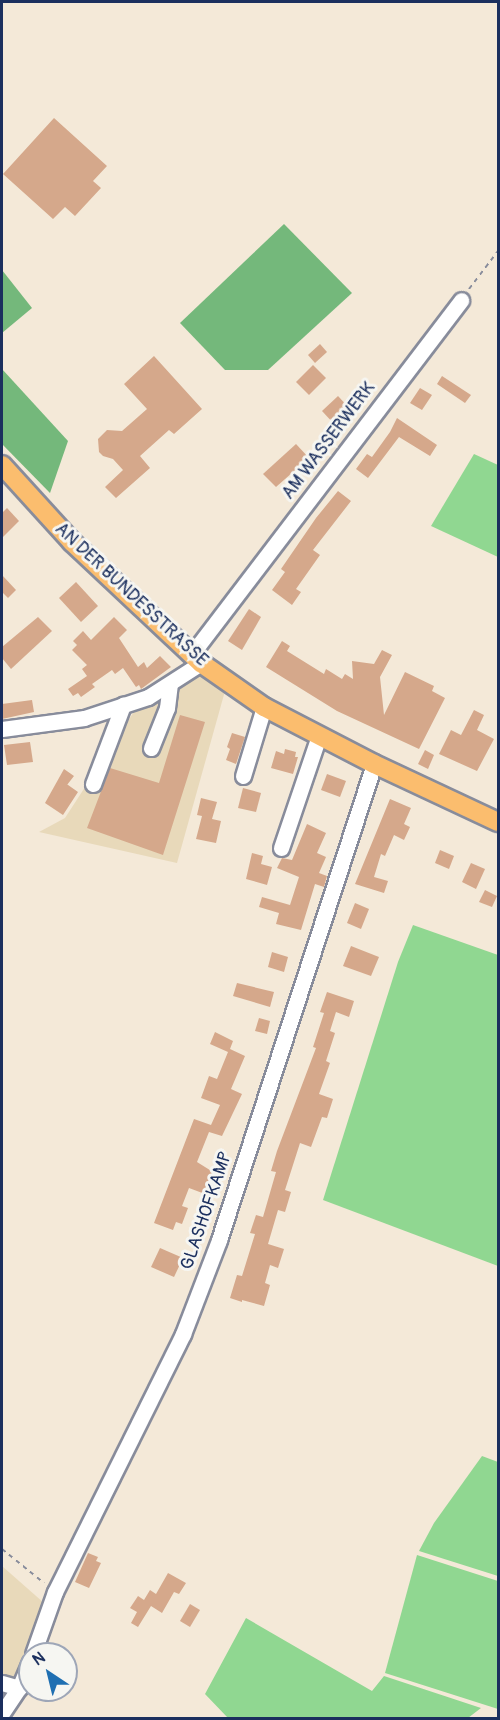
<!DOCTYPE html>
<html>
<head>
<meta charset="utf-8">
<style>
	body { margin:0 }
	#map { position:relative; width:500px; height:1720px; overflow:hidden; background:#f4e9d8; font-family:Pangolin,sans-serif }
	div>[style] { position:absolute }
	.built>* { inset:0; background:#e8d9ba }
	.green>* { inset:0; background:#90d791 }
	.forest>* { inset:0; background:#74b87b }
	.building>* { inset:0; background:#d5a88b }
	.path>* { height:2px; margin-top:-1px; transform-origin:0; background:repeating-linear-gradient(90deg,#888c9b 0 4.5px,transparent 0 9px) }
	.roads { filter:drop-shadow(2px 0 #888c9b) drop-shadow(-2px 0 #888c9b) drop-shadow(0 2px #888c9b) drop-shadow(0 -2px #888c9b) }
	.minor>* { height:15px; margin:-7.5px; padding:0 7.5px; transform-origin:7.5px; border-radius:7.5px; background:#fff }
	.major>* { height:18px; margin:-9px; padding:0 9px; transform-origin:9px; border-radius:9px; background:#fbbd6e }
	span { translate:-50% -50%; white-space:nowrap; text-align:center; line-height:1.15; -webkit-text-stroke:6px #f6f6f2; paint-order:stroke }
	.street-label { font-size:18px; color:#1b2f5e }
	.frame { position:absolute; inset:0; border:3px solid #1b2f5e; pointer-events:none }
	.north { position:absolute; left:18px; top:1642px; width:60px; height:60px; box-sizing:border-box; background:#f6f6f2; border:2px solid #9ea6b7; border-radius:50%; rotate:325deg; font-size:16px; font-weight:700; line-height:24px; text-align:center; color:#1b2f5e }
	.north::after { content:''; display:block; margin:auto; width:21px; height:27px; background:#1f6fb2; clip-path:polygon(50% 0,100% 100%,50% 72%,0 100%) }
</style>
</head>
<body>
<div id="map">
	<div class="built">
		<i style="clip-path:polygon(201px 674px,225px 691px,177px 863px,39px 832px,65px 818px,139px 704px)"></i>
		<i style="clip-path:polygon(2px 1566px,44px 1603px,14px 1685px,2px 1703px)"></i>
	</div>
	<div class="green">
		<i style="clip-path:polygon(474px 454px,498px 465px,498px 557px,431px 526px)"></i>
		<i style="clip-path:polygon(413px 925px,498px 955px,498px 1266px,323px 1200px,398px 962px)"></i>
		<i style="clip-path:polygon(482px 1456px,498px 1462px,498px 1576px,419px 1551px,434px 1523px)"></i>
		<i style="clip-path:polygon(417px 1555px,498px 1581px,498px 1709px,385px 1673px)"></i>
		<i style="clip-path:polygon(246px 1618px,372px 1691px,384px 1676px,481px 1708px,468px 1718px,228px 1718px,205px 1694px)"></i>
	</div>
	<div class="forest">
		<i style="clip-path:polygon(284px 224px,352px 293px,268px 370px,225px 370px,180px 323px)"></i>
		<i style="clip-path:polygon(2px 270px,32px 308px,2px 333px)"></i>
		<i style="clip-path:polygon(2px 369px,68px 441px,50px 493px,2px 444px)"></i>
	</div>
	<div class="building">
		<i style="clip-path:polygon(54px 118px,107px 166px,93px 181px,101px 188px,75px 216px,65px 207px,53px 219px,3px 174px)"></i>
		<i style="clip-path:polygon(320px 344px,327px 352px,315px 363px,308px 355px)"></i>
		<i style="clip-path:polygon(154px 356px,202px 409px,174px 434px,169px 430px,140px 456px,150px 468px,116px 498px,105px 487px,123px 470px,113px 459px,103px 456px,99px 452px,98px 439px,107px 430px,122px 431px,147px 409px,124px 384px)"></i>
		<i style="clip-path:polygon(313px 365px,326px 378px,309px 395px,296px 382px)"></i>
		<i style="clip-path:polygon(442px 376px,471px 395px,465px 403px,437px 384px)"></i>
		<i style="clip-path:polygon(420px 388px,432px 395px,422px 410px,410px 403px)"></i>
		<i style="clip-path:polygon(338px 396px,351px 410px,335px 425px,322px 411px)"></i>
		<i style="clip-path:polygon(397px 418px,437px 445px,430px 456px,399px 437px,368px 478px,356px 469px,367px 454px,372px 457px,390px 432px)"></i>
		<i style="clip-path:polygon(296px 444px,309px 458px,276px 487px,263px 474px)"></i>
		<i style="clip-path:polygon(338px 491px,351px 501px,313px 550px,320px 555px,296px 589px,301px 592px,292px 605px,272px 590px,285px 572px,281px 569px,316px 518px)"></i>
		<i style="clip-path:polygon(7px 508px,19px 521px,2px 538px,2px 513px)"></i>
		<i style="clip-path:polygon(2px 575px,16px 590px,8px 598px,2px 592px)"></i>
		<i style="clip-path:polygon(76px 582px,98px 606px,81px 622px,59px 598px)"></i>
		<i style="clip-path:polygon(249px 609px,261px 617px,242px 650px,228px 641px)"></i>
		<i style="clip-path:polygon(38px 617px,52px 631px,11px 669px,2px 658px,2px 647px)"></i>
		<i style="clip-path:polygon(114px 617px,127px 630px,119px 638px,138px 667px,144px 662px,147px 668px,160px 656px,171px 667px,141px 689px,139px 685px,136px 687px,123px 668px,115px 674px,112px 670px,92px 684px,95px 687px,81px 697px,78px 693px,73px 696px,68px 689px,87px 676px,82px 669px,87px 665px,72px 650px,77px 645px,73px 641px,83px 631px,91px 640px)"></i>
		<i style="clip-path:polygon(282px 641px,290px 646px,287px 651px,324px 674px,326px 669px,342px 679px,345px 674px,353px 679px,352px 661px,374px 664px,382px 650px,392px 655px,380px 677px,384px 715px,405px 672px,434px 686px,432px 691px,445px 698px,419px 749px,337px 711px,266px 667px)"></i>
		<i style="clip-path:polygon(32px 700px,34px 712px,2px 719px,2px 704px)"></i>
		<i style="clip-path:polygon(474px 710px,484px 715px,477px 730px,494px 739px,477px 771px,439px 754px,451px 730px,461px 735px)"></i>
		<i style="clip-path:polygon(180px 715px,205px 722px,163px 855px,87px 828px,110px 768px,159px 783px)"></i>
		<i style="clip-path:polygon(232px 733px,245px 737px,236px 764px,226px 760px,230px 749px,227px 747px)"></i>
		<i style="clip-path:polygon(30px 742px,33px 762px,7px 765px,4px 745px)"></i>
		<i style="clip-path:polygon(285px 749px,296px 752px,295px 757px,298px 757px,293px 774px,271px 768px,276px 751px,284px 754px)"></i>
		<i style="clip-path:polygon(425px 750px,434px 755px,428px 769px,418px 764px)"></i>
		<i style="clip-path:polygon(64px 769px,74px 776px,67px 785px,61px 780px,78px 792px,63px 815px,45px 803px)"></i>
		<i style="clip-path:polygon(327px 774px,346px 781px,340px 797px,321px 790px)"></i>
		<i style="clip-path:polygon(243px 788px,261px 793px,256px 812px,238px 808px)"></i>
		<i style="clip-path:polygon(201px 798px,217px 802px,212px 819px,221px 821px,216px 843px,196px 839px,202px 816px,197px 815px)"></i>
		<i style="clip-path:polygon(390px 799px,411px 808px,404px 824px,410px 827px,404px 840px,394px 835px,385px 856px,381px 854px,374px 877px,388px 881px,384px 893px,355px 884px)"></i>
		<i style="clip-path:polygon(307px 824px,326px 833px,317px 853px,326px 857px,319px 873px,327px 876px,324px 887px,315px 884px,301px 930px,276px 924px,279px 913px,259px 907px,262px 897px,290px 905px,299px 877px,277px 868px,282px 858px,292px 860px)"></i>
		<i style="clip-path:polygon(440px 850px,454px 856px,449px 869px,435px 863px)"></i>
		<i style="clip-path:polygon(252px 853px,263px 856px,261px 864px,272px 867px,267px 885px,246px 879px)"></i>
		<i style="clip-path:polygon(471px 863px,485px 869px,476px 889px,462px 882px)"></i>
		<i style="clip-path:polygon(485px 890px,497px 896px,492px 907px,479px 902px)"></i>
		<i style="clip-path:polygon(355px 903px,369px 909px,361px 929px,347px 923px)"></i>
		<i style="clip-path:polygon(351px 946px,379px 957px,371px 976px,343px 966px)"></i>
		<i style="clip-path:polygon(272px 952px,288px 957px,284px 972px,268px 967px)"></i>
		<i style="clip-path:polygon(237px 983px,274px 992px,270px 1007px,233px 996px)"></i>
		<i style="clip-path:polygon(327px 992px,354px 1001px,349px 1017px,336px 1012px,330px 1031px,335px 1033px,326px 1061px,330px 1063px,319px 1094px,333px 1099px,327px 1118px,322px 1117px,311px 1147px,300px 1143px,285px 1190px,291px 1192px,285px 1212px,278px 1210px,268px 1244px,284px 1249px,278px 1268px,270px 1265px,265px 1283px,270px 1285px,264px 1306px,242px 1300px,242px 1302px,230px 1298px,237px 1275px,242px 1276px,255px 1234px,250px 1233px,256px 1215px,263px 1217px,276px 1172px,271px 1171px,277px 1151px,316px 1048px,313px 1047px,324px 1013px,320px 1012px)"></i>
		<i style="clip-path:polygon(259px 1018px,270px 1021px,267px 1034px,255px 1031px)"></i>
		<i style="clip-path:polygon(215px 1032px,233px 1041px,230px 1049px,245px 1056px,231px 1089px,242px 1094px,222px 1136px,209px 1132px,197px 1162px,213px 1172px,205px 1194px,189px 1188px,182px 1206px,188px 1208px,182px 1224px,176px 1222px,173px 1230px,154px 1223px,194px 1119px,211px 1125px,220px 1105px,201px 1098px,209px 1076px,217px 1079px,228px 1052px,210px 1044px)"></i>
		<i style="clip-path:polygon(160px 1248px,183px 1258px,174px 1277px,151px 1267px)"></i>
		<i style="clip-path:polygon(88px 1553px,98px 1557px,96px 1561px,101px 1563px,89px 1588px,75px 1582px)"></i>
		<i style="clip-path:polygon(168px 1573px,186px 1583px,179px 1594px,174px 1592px,162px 1613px,151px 1606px,138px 1627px,131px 1623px,137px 1612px,130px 1608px,138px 1596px,144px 1600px,150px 1590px,156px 1594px)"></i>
		<i style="clip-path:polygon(190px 1604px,200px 1610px,190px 1627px,180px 1621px)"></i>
	</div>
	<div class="path">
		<i style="left:469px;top:289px;width:48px;rotate:-52.7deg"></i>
		<i style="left:2px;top:1549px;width:54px;rotate:39deg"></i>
	</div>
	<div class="roads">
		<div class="minor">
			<i style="left:191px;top:655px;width:446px;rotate:-52.7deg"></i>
			<i style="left:2px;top:729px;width:83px;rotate:-7.6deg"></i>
			<i style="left:84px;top:718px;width:67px;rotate:-18.2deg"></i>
			<i style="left:148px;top:697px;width:63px;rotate:-32.7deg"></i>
			<i style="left:151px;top:748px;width:43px;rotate:-68.2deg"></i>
			<i style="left:167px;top:708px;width:23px;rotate:-83deg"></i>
			<i style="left:243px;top:776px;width:72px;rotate:-73.1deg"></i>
			<i style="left:93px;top:784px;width:85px;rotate:-69.2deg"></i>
			<i style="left:281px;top:848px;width:118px;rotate:-71.3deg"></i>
			<i style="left:33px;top:1654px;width:66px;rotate:-70.5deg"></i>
			<i style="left:55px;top:1592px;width:288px;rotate:-63.6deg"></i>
			<i style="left:183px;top:1334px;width:101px;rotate:-69deg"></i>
			<i style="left:219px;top:1240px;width:501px;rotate:-71.96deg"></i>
			<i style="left:2px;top:1683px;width:18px;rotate:16deg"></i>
			<i style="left:2px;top:1713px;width:30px;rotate:-56deg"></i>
			<i style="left:19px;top:1688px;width:28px;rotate:-67deg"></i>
		</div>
		<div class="major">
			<i style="left:2px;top:465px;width:104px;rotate:47.7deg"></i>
			<i style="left:72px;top:542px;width:177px;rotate:43.2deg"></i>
			<i style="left:201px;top:663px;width:77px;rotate:34.9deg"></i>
			<i style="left:264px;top:707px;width:124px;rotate:27.4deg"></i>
			<i style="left:374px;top:764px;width:137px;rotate:25.1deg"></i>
		</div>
	</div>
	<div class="street-label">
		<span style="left:329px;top:441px;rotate:-53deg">AM WASSERWERK</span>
		<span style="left:131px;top:595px;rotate:43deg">AN DER BUNDESSTRASSE</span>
		<span style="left:207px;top:1211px;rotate:-71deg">GLASHOFKAMP</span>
	</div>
	<div class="frame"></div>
	<div class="north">N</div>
</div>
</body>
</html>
